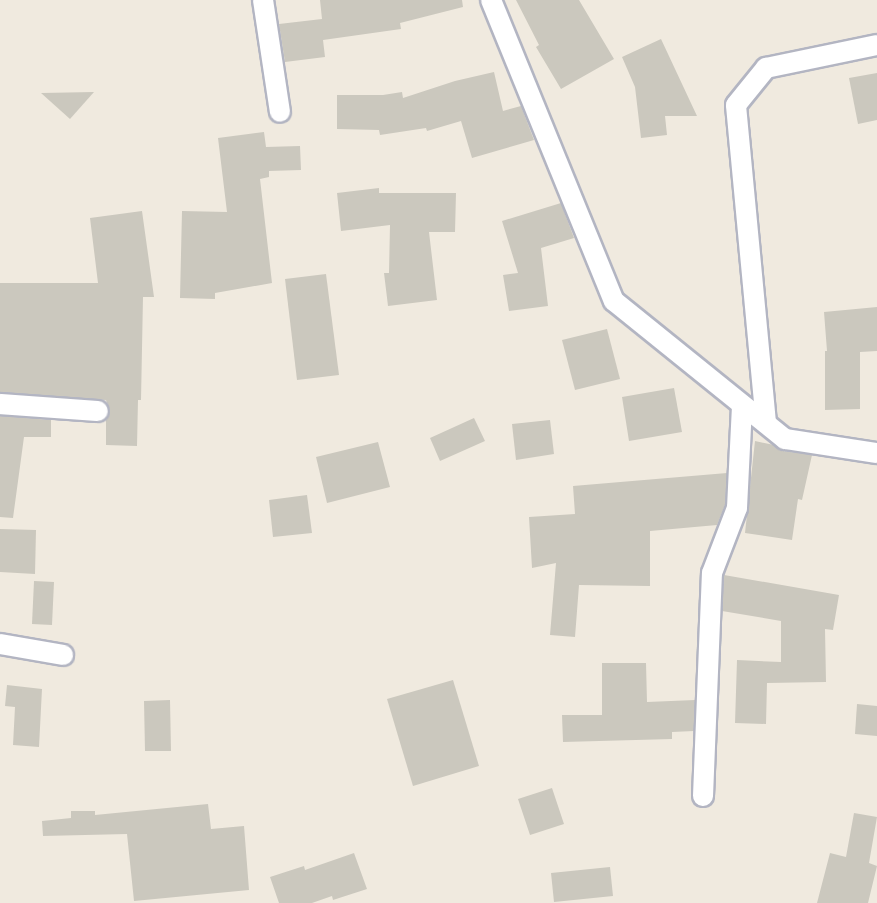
<!DOCTYPE html>
<html>
<head>
<meta charset="utf-8">
<style>
	body { margin:0 }
	#map { position:relative; width:877px; height:903px; overflow:hidden; background:#f0eadf; font-family:"PT Sans Narrow",sans-serif }
	div>[style] { position:absolute }
	.building>* { inset:0; background:#cbc8be }
	.roads { filter:drop-shadow(2px 0 #b3b5c2) drop-shadow(-2px 0 #b3b5c2) drop-shadow(0 2px #b3b5c2) drop-shadow(0 -2px #b3b5c2) }
	.minor>* { height:20px; margin:-10px; padding:0 10px; transform-origin:10px; border-radius:10px; background:#fff }
	span { translate:-50% -50%; white-space:nowrap; text-align:center; line-height:1.15; -webkit-text-stroke:6px #fff; paint-order:stroke }
</style>
</head>
<body>
<div id="map">
	<div class="building">
		<i style="clip-path:polygon(320px 0,462px 0,463px 7px,400px 23px,401px 29px,323px 40px,325px 57px,285px 62px,279px 24px,322px 19px)"></i>
		<i style="clip-path:polygon(516px 0,579px 0,614px 59px,561px 89px,536px 47px,539px 45px)"></i>
		<i style="clip-path:polygon(661px 39px,697px 116px,665px 116px,667px 135px,641px 138px,635px 87px,622px 57px)"></i>
		<i style="clip-path:polygon(494px 72px,503px 111px,521px 106px,534px 140px,472px 158px,461px 121px,427px 131px,426px 128px,380px 135px,379px 130px,337px 129px,337px 95px,383px 95px,402px 92px,403px 98px,455px 81px)"></i>
		<i style="clip-path:polygon(877px 73px,877px 120px,858px 124px,849px 78px)"></i>
		<i style="clip-path:polygon(94px 92px,70px 119px,41px 93px)"></i>
		<i style="clip-path:polygon(264px 132px,266px 147px,300px 146px,301px 170px,269px 171px,269px 177px,260px 179px,272px 283px,215px 293px,215px 299px,180px 298px,182px 211px,227px 212px,218px 138px)"></i>
		<i style="clip-path:polygon(379px 188px,379px 193px,456px 193px,455px 232px,429px 232px,437px 300px,388px 306px,384px 273px,389px 273px,390px 225px,341px 231px,337px 193px)"></i>
		<i style="clip-path:polygon(561px 203px,574px 238px,541px 248px,548px 306px,509px 311px,503px 275px,518px 273px,502px 221px)"></i>
		<i style="clip-path:polygon(142px 211px,154px 297px,143px 297px,141px 400px,138px 400px,137px 446px,106px 445px,106px 420px,110px 411px,106px 400px,0 392px,0 283px,98px 283px,90px 218px)"></i>
		<i style="clip-path:polygon(326px 274px,339px 375px,297px 380px,285px 279px)"></i>
		<i style="clip-path:polygon(877px 307px,877px 351px,860px 352px,860px 409px,825px 410px,825px 351px,827px 351px,824px 312px)"></i>
		<i style="clip-path:polygon(607px 329px,620px 379px,575px 390px,562px 340px)"></i>
		<i style="clip-path:polygon(674px 388px,682px 432px,629px 441px,622px 397px)"></i>
		<i style="clip-path:polygon(0 416px,51px 420px,51px 437px,24px 437px,13px 518px,0 517px)"></i>
		<i style="clip-path:polygon(474px 418px,485px 441px,440px 461px,430px 438px)"></i>
		<i style="clip-path:polygon(550px 420px,554px 454px,516px 460px,512px 424px)"></i>
		<i style="clip-path:polygon(755px 441px,774px 445px,783px 451px,812px 455px,802px 500px,798px 499px,792px 540px,745px 533px)"></i>
		<i style="clip-path:polygon(378px 442px,390px 487px,327px 503px,316px 457px)"></i>
		<i style="clip-path:polygon(727px 473px,725px 505px,717px 525px,650px 531px,650px 586px,579px 585px,575px 637px,550px 635px,556px 563px,532px 568px,529px 517px,575px 514px,573px 486px)"></i>
		<i style="clip-path:polygon(307px 495px,312px 533px,273px 537px,269px 500px)"></i>
		<i style="clip-path:polygon(0 529px,36px 530px,35px 574px,0 572px)"></i>
		<i style="clip-path:polygon(724px 575px,839px 595px,833px 630px,825px 629px,826px 682px,767px 683px,766px 724px,735px 723px,737px 660px,781px 662px,781px 621px,722px 611px)"></i>
		<i style="clip-path:polygon(34px 581px,54px 582px,52px 625px,32px 624px)"></i>
		<i style="clip-path:polygon(602px 663px,646px 663px,647px 702px,695px 700px,694px 731px,672px 732px,672px 739px,563px 742px,562px 715px,602px 715px)"></i>
		<i style="clip-path:polygon(453px 680px,479px 766px,413px 786px,387px 699px)"></i>
		<i style="clip-path:polygon(7px 685px,42px 689px,39px 747px,13px 745px,15px 707px,5px 706px)"></i>
		<i style="clip-path:polygon(170px 700px,171px 751px,145px 751px,144px 701px)"></i>
		<i style="clip-path:polygon(857px 704px,877px 706px,877px 736px,855px 734px)"></i>
		<i style="clip-path:polygon(552px 788px,564px 824px,530px 835px,518px 799px)"></i>
		<i style="clip-path:polygon(208px 804px,211px 829px,244px 826px,249px 890px,134px 901px,127px 834px,43px 836px,42px 821px,71px 818px,71px 811px,95px 811px,95px 815px)"></i>
		<i style="clip-path:polygon(854px 813px,877px 817px,869px 863px,877px 866px,868px 903px,817px 903px,830px 853px,846px 857px)"></i>
		<i style="clip-path:polygon(354px 853px,367px 889px,333px 900px,332px 896px,312px 903px,279px 903px,270px 877px,304px 866px,305px 870px)"></i>
		<i style="clip-path:polygon(610px 867px,613px 896px,554px 902px,551px 873px)"></i>
	</div>
	<div class="roads">
		<div class="minor">
			<i style="left:263px;top:0;width:113px;rotate:81.4deg"></i>
			<i style="left:491px;top:0;width:325px;rotate:67.8deg"></i>
			<i style="left:614px;top:301px;width:220px;rotate:38.9deg"></i>
			<i style="left:785px;top:439px;width:93px;rotate:8.7deg"></i>
			<i style="left:0;top:404px;width:98px;rotate:4.1deg"></i>
			<i style="left:766px;top:423px;width:319px;rotate:-95.4deg"></i>
			<i style="left:736px;top:105px;width:48px;rotate:-51deg"></i>
			<i style="left:766px;top:68px;width:113px;rotate:-11.7deg"></i>
			<i style="left:0;top:644px;width:64px;rotate:9.9deg"></i>
			<i style="left:703px;top:796px;width:223px;rotate:-87.7deg"></i>
			<i style="left:712px;top:573px;width:70px;rotate:-69deg"></i>
			<i style="left:737px;top:508px;width:103px;rotate:-87.2deg"></i>
		</div>
	</div>
</div>
</body>
</html>
